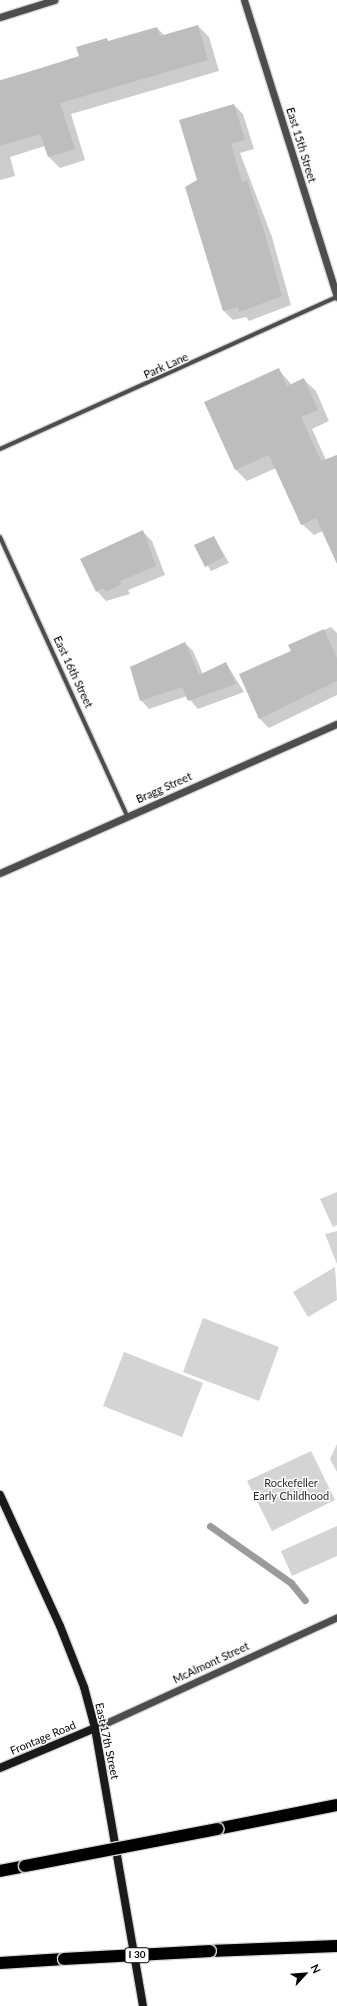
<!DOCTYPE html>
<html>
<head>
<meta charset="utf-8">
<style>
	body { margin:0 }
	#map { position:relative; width:337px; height:2006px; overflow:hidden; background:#fff; font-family:Lato,sans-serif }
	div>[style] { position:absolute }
	.green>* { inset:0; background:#d4d4d4 }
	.shadow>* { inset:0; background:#0003 }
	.stream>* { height:7px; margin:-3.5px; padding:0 3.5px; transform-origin:3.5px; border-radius:3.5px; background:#9b9b9b }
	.building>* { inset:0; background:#bdbdbd }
	.roads { filter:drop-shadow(1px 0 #dbdbdb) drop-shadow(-1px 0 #dbdbdb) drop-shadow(0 1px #dbdbdb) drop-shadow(0 -1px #dbdbdb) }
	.minor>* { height:4px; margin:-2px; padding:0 2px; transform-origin:2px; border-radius:2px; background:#4d4d4d }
	.tertiary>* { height:7px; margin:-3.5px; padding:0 3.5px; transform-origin:3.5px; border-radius:3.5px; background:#4d4d4d }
	.secondary>* { height:8px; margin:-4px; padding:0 4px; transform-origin:4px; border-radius:4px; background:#1a1a1a }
	.motorway>* { height:12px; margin:-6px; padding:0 6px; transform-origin:6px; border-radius:6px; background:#000 }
	.bridges { filter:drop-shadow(1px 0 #dbdbdb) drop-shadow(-1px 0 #dbdbdb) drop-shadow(0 1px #dbdbdb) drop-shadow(0 -1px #dbdbdb) }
	.motorway-bridge>* { height:12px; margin:-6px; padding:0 6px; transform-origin:6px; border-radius:6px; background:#000 }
	span { translate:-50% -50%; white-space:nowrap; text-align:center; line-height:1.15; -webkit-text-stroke:3px #fff; paint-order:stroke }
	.shield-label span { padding:1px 3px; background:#fff; border:1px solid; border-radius:3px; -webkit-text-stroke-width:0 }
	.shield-label { font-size:10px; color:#000; font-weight:700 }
	.street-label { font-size:11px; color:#000 }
	.park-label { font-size:11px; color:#2b2b2b }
	.north { position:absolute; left:285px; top:1954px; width:40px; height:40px; -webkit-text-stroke:3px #fff; paint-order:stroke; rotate:64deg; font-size:11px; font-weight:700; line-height:16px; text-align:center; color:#000 }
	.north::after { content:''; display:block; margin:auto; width:14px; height:18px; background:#000; clip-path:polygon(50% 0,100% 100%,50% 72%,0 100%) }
</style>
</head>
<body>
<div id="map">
	<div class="green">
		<i style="clip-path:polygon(337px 1192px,337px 1225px,333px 1227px,320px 1199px)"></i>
		<i style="clip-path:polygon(337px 1231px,337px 1264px,325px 1234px)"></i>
		<i style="clip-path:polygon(335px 1267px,337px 1300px,308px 1317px,293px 1292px)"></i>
		<i style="clip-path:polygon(203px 1318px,279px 1347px,259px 1401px,183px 1372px)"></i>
		<i style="clip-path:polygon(124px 1352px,203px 1383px,182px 1437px,103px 1406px)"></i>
		<i style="clip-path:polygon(337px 1444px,337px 1472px,330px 1459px)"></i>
		<i style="clip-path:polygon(311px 1451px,335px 1500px,272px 1531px,247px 1481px)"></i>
		<i style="clip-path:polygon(337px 1526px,337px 1556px,292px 1576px,281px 1551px)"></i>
	</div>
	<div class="shadow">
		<i style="clip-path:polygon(198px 26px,209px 37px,219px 71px,71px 114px,85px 160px,60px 168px,49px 157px,45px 146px,10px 157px,15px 176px,0 180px,0 80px,81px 57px,106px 39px,109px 42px,157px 28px,165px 36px)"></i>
		<i style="clip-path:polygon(234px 105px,243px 114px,254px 149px,240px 153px,272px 237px,291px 305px,249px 321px,246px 317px,233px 320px,224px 311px,187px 188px,199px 180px)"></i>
		<i style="clip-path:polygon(278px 369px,292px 385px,304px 380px,316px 391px,329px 421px,312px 429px,326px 460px,337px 455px,337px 553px,323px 531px,314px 535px,302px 524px,276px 468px,247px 481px,236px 470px)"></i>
		<i style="clip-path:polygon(143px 532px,152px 541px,165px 575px,128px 590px,130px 594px,106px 601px,97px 591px)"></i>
		<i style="clip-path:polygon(214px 537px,229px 563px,211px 571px,196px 546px)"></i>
		<i style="clip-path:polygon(331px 627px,337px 633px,337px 695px,269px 728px,260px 719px,240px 675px,292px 652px,289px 645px)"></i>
		<i style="clip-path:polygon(185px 643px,193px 651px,203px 674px,226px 663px,244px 692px,198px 709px,187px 696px,149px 709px,141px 700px)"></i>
	</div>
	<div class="stream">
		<i style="left:210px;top:1526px;width:99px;rotate:35.1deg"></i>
		<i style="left:291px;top:1583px;width:22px;rotate:51deg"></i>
	</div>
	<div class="building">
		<i style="clip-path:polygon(198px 25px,208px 60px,60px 103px,75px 149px,48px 157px,40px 134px,0 146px,0 81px,79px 56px,76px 47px,107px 38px,108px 41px,157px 27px,160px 36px)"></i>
		<i style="clip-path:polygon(234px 104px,245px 140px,231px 144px,242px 182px,247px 180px,263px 227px,282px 296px,239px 312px,238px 307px,223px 311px,185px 187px,197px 180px,179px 120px)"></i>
		<i style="clip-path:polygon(279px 368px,287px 386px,304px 378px,318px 410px,301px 417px,321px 461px,337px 455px,337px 564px,316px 518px,301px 525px,269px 455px,235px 470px,204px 402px)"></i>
		<i style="clip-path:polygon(143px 530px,156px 566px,120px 581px,122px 584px,106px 592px,103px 588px,96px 592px,80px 559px)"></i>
		<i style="clip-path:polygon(214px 536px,224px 557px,205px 567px,194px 545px)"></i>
		<i style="clip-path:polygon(324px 629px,337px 658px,337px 681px,259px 719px,239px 674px,291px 651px,288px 645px)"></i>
		<i style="clip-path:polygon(185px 642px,199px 675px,226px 662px,236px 684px,188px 701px,182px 687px,140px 701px,130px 667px)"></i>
	</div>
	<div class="roads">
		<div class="minor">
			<i style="left:0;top:449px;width:370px;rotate:-24.3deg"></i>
			<i style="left:0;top:537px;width:307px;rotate:65.5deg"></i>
		</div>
		<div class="tertiary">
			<i style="left:244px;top:0;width:311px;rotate:72.6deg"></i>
			<i style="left:0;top:17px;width:57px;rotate:-17.5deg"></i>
			<i style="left:0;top:873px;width:368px;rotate:-23.9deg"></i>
			<i style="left:95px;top:1728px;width:266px;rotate:-24.6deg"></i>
		</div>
		<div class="secondary">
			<i style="left:0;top:1495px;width:144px;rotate:65.4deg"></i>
			<i style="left:60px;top:1626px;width:66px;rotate:68.5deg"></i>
			<i style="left:84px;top:1687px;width:42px;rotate:75deg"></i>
			<i style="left:95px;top:1728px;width:282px;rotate:80.2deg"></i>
			<i style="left:0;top:1768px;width:103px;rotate:-22.8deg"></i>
		</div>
		<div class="motorway">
			<i style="left:217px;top:1829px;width:122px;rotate:-11.3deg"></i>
			<i style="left:0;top:1871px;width:25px;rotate:-11deg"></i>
			<i style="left:210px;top:1951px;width:127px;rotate:-2.3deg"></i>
			<i style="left:0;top:1963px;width:64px;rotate:-3.6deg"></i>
		</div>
	</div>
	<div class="bridges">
		<div class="motorway-bridge">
			<i style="left:25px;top:1866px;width:196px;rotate:-10.9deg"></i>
			<i style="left:64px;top:1959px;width:146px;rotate:-3.1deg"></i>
		</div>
	</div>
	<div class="shield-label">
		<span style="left:137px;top:1955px">I 30</span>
	</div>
	<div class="street-label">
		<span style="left:301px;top:145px;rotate:73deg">East 15th Street</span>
		<span style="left:166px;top:366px;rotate:-24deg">Park Lane</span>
		<span style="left:73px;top:672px;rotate:65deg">East 16th Street</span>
		<span style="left:164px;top:788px;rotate:-24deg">Bragg Street</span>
		<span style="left:211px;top:1663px;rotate:-25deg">McAlmont Street</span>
		<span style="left:43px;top:1738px;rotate:-23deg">Frontage Road</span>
		<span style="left:107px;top:1741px;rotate:78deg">East 17th Street</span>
	</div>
	<div class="park-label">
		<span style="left:291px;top:1490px">Rockefeller<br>Early Childhood</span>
	</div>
	<div class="north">N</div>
</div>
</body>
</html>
